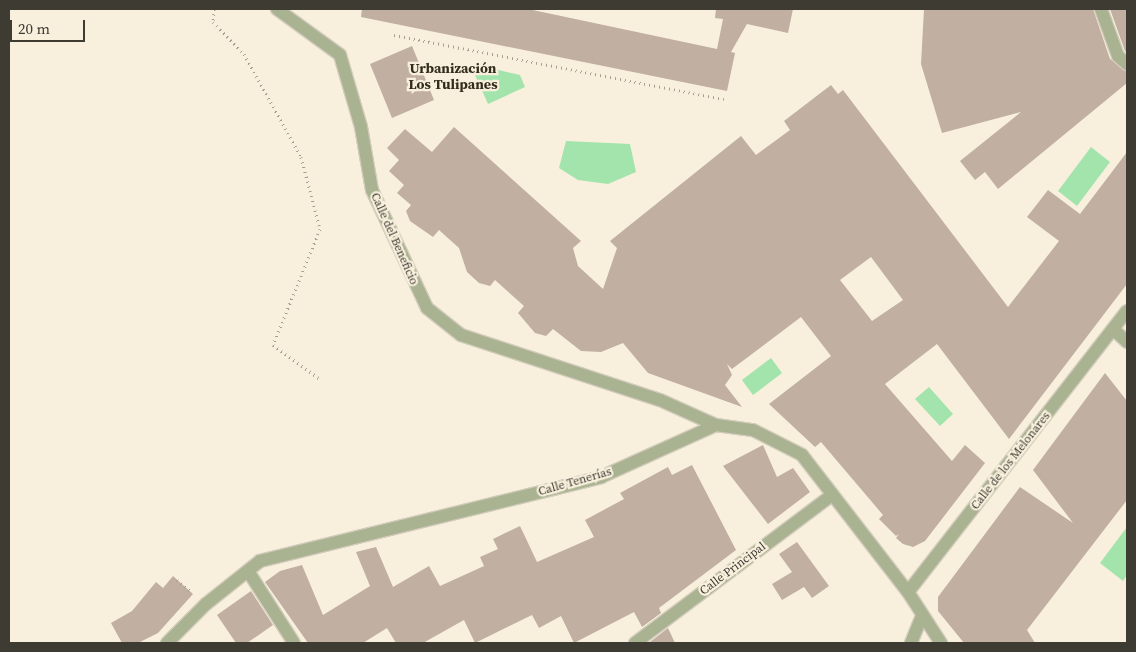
<!DOCTYPE html>
<html>
<head>
<meta charset="utf-8">
<style>
	body { margin:0 }
	#map { position:relative; width:1136px; height:652px; overflow:hidden; background:#f8f0dd; font-family:"Source Serif 4",serif }
	div>[style] { position:absolute }
	.water>* { inset:0; background:#a2e4ab }
	.building>* { inset:0; background:#c1afa2 }
	.path>* { height:3px; margin-top:-1.5px; transform-origin:0; background:repeating-linear-gradient(90deg,#a59f91 0 1px,transparent 0 5px) }
	.roads { filter:drop-shadow(1px 0 #d3ccbb) drop-shadow(-1px 0 #d3ccbb) drop-shadow(0 1px #d3ccbb) drop-shadow(0 -1px #d3ccbb) }
	.minor>* { height:12px; margin:-6px; padding:0 6px; transform-origin:6px; border-radius:6px; background:#a9b291 }
	span { translate:-50% -50%; white-space:nowrap; text-align:center; line-height:1.15; -webkit-text-stroke:4.5px #f8f0dd; paint-order:stroke }
	.street-label { font-size:12px; color:#3e3b33 }
	.neighbourhood-label { font-size:14px; color:#322c1d; font-weight:700 }
	.frame { position:absolute; inset:0; border:10px solid #3e3b33; pointer-events:none }
	.scale { position:absolute; left:10px; top:20px; width:75px; height:22px; box-sizing:border-box; border:2px solid #3e3b33; border-top:0; padding-left:6px; font-size:15px; line-height:18px; white-space:nowrap; color:#3e3b33; -webkit-text-stroke:4px #f8f0dd; paint-order:stroke }
</style>
</head>
<body>
<div id="map">
	<div class="water">
		<i style="clip-path:polygon(490px 68px,520px 75px,525px 87px,488px 104px,475px 75px)"></i>
		<i style="clip-path:polygon(566px 141px,630px 144px,636px 172px,608px 184px,578px 180px,559px 168px)"></i>
		<i style="clip-path:polygon(1091px 147px,1110px 162px,1077px 206px,1058px 191px)"></i>
		<i style="clip-path:polygon(771px 358px,782px 373px,753px 395px,742px 380px)"></i>
		<i style="clip-path:polygon(929px 387px,953px 414px,940px 426px,915px 399px)"></i>
		<i style="clip-path:polygon(1127px 527px,1127px 575px,1123px 581px,1100px 563px)"></i>
	</div>
	<div class="building">
		<i style="clip-path:polygon(362px 9px,528px 9px,717px 49px,723px 19px,715px 18px,716px 9px,793px 9px,788px 33px,747px 24px,731px 52px,735px 53px,727px 91px,361px 17px)"></i>
		<i style="clip-path:polygon(924px 9px,1093px 9px,1110px 59px,1127px 72px,1127px 83px,998px 189px,985px 172px,975px 180px,960px 161px,1021px 112px,942px 133px,921px 64px)"></i>
		<i style="clip-path:polygon(1110px 9px,1127px 9px,1127px 53px,1125px 51px)"></i>
		<i style="clip-path:polygon(412px 46px,434px 100px,392px 118px,370px 64px)"></i>
		<i style="clip-path:polygon(evenodd,831px 85px,838px 94px,843px 90px,1008px 307px,1059px 241px,1027px 217px,1048px 190px,1080px 214px,1127px 152px,1127px 284px,1009px 439px,937px 344px,885px 384px,952px 461px,965px 445px,985px 463px,925px 541px,913px 547px,903px 544px,896px 538px,899px 534px,896px 536px,879px 519px,883px 515px,821px 442px,815px 447px,769px 404px,831px 356px,801px 317px,732px 369px,727px 364px,732px 375px,725px 385px,742px 407px,648px 373px,623px 343px,601px 352px,581px 351px,553px 329px,546px 336px,535px 333px,518px 313px,524px 306px,495px 280px,490px 286px,479px 283px,467px 272px,459px 248px,439px 230px,433px 237px,410px 221px,406px 211px,411px 205px,397px 193px,404px 185px,389px 171px,399px 160px,387px 148px,405px 129px,432px 152px,454px 127px,581px 241px,573px 248px,578px 266px,603px 289px,617px 248px,610px 241px,741px 136px,756px 155px,790px 130px,784px 121px,831px 85px,871px 257px,903px 300px,872px 321px,840px 280px,871px 257px)"></i>
		<i style="clip-path:polygon(1105px 373px,1127px 401px,1127px 500px,1027px 630px,1035px 643px,964px 643px,938px 611px,938px 597px,1020px 487px,1073px 523px,1033px 470px)"></i>
		<i style="clip-path:polygon(763px 445px,777px 477px,793px 468px,810px 492px,768px 524px,723px 466px)"></i>
		<i style="clip-path:polygon(692px 465px,736px 550px,659px 608px,661px 613px,642px 627px,634px 612px,574px 643px,561px 616px,539px 628px,532px 615px,475px 643px,464px 620px,423px 643px,396px 643px,387px 628px,363px 643px,308px 643px,265px 582px,280px 571px,302px 565px,323px 615px,370px 586px,356px 552px,376px 547px,393px 587px,429px 566px,440px 586px,484px 566px,480px 557px,498px 549px,493px 539px,520px 526px,537px 562px,594px 537px,585px 520px,624px 499px,620px 493px,668px 467px,672px 475px)"></i>
		<i style="clip-path:polygon(797px 542px,829px 586px,812px 598px,804px 587px,782px 600px,772px 584px,792px 572px,779px 554px)"></i>
		<i style="clip-path:polygon(173px 576px,193px 594px,158px 633px,138px 643px,122px 643px,111px 623px,132px 611px,156px 582px,163px 588px)"></i>
		<i style="clip-path:polygon(251px 591px,273px 625px,247px 643px,236px 643px,217px 615px)"></i>
		<i style="clip-path:polygon(668px 628px,675px 643px,651px 643px,650px 642px)"></i>
	</div>
	<div class="path">
		<i style="left:214px;top:9px;width:13px;rotate:94deg"></i>
		<i style="left:213px;top:22px;width:45px;rotate:45.9deg"></i>
		<i style="left:244px;top:54px;width:118px;rotate:61deg"></i>
		<i style="left:301px;top:157px;width:74px;rotate:75.2deg"></i>
		<i style="left:320px;top:229px;width:125px;rotate:112.1deg"></i>
		<i style="left:273px;top:345px;width:58px;rotate:35.9deg"></i>
		<i style="left:394px;top:35px;width:336px;rotate:11deg"></i>
		<i style="left:177px;top:580px;width:19px;rotate:39deg"></i>
	</div>
	<div class="roads">
		<div class="minor">
			<i style="left:277px;top:9px;width:78px;rotate:36.1deg"></i>
			<i style="left:340px;top:55px;width:75px;rotate:73.7deg"></i>
			<i style="left:361px;top:127px;width:64px;rotate:80.1deg"></i>
			<i style="left:372px;top:190px;width:130px;rotate:65deg"></i>
			<i style="left:427px;top:308px;width:43px;rotate:38.5deg"></i>
			<i style="left:461px;top:335px;width:209px;rotate:18.1deg"></i>
			<i style="left:660px;top:400px;width:61px;rotate:24.1deg"></i>
			<i style="left:1101px;top:9px;width:50px;rotate:70.1deg"></i>
			<i style="left:1118px;top:56px;width:12px;rotate:42deg"></i>
			<i style="left:1113px;top:329px;width:19px;rotate:43deg"></i>
			<i style="left:248px;top:571px;width:85px;rotate:57.4deg"></i>
			<i style="left:908px;top:592px;width:356px;rotate:-52.1deg"></i>
			<i style="left:167px;top:643px;width:55px;rotate:-45deg"></i>
			<i style="left:206px;top:604px;width:69px;rotate:-38.5deg"></i>
			<i style="left:260px;top:561px;width:351px;rotate:-13.8deg"></i>
			<i style="left:601px;top:477px;width:126px;rotate:-24.3deg"></i>
			<i style="left:716px;top:425px;width:37px;rotate:8deg"></i>
			<i style="left:753px;top:430px;width:55px;rotate:27deg"></i>
			<i style="left:802px;top:455px;width:173px;rotate:52.3deg"></i>
			<i style="left:908px;top:592px;width:61px;rotate:57.1deg"></i>
			<i style="left:635px;top:643px;width:246px;rotate:-36.9deg"></i>
			<i style="left:911px;top:643px;width:27px;rotate:-68deg"></i>
		</div>
	</div>
	<div class="street-label">
		<span style="left:394px;top:239px;rotate:66deg">Calle del Beneficio</span>
		<span style="left:1011px;top:461px;rotate:-52deg">Calle de los Melonares</span>
		<span style="left:575px;top:482px;rotate:-16deg">Calle Tenerías</span>
		<span style="left:733px;top:569px;rotate:-37deg">Calle Principal</span>
	</div>
	<div class="neighbourhood-label">
		<span style="left:453px;top:76px">Urbanización<br>Los Tulipanes</span>
	</div>
	<div class="frame"></div>
	<div class="scale">20 m</div>
</div>
</body>
</html>
